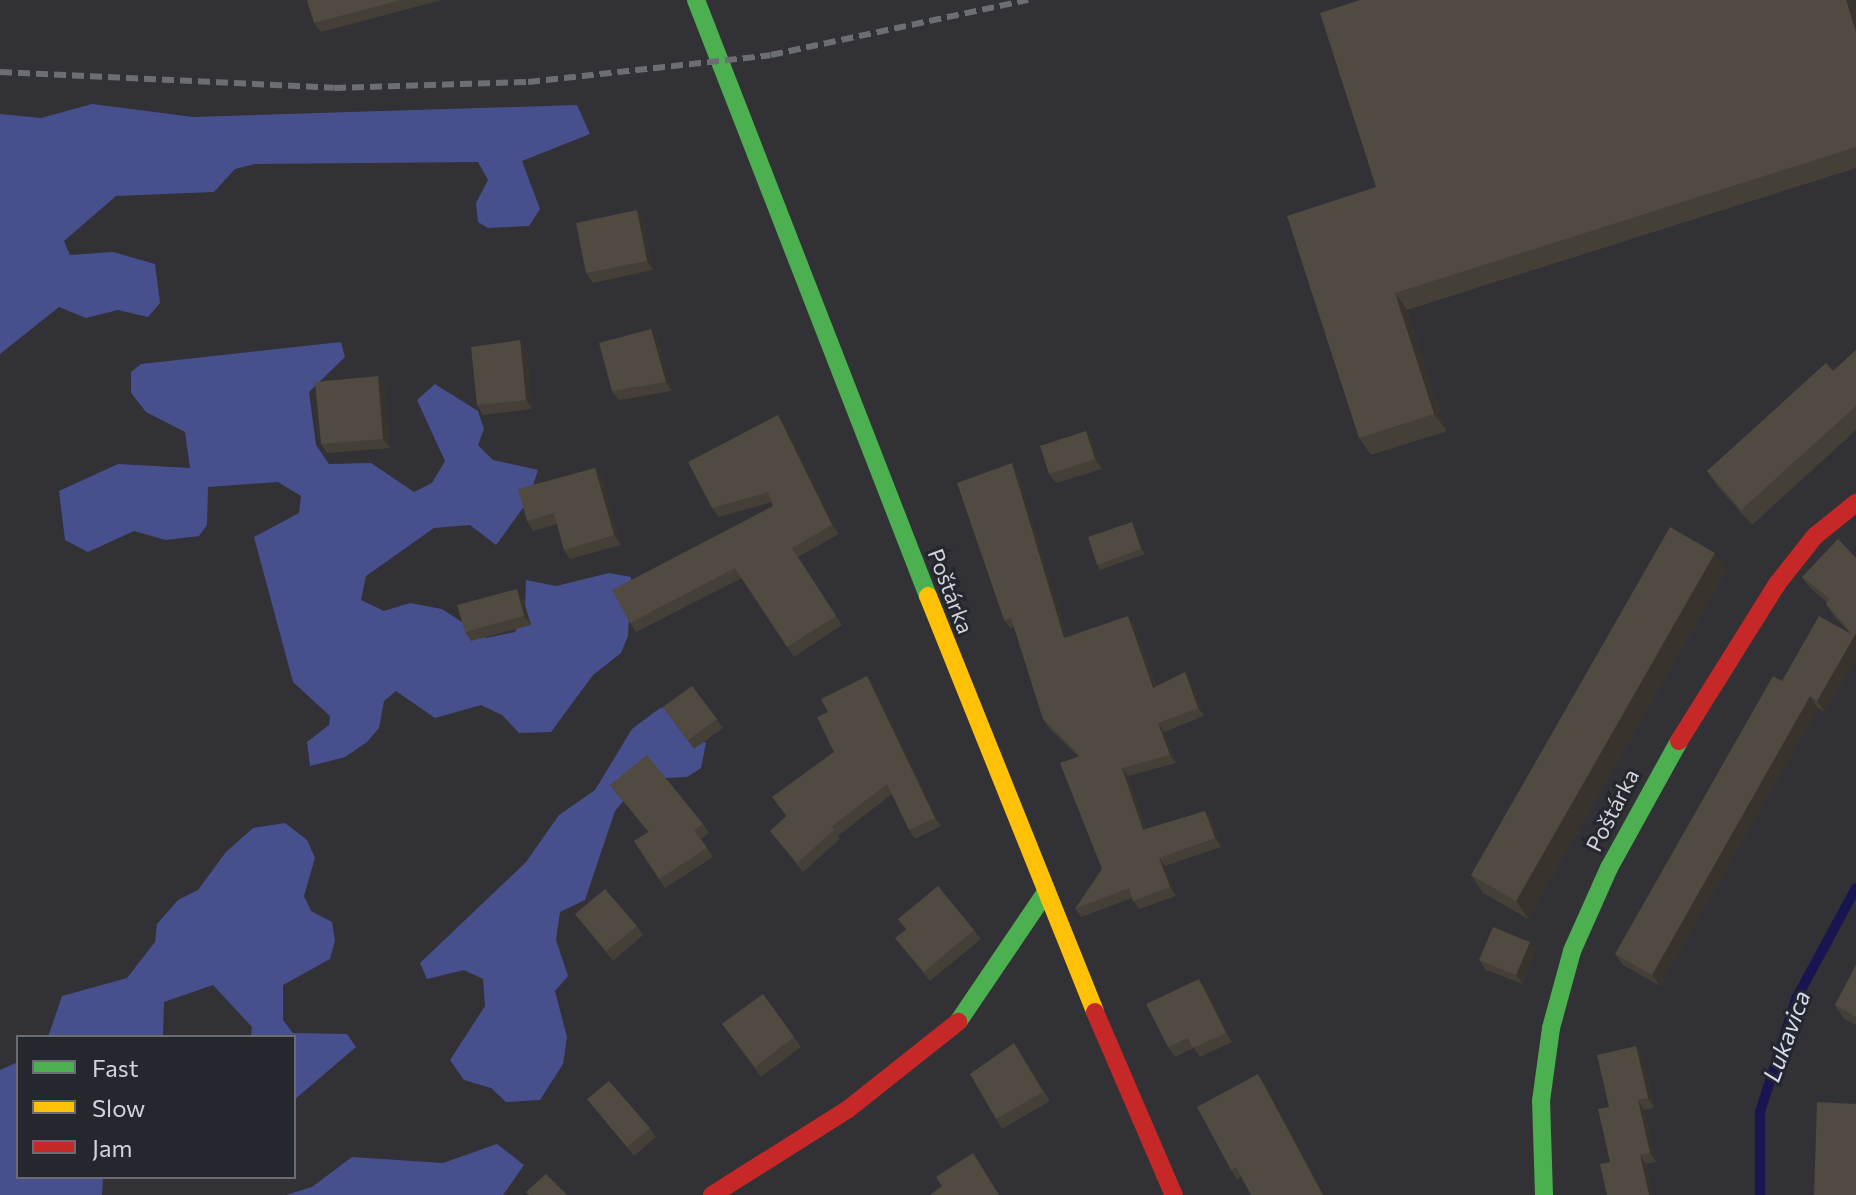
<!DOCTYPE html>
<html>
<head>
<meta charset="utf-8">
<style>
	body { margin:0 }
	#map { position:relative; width:1856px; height:1195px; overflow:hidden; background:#313136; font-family:Commissioner,sans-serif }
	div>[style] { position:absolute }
	.forest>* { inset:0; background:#47508d }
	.stream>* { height:10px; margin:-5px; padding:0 5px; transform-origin:5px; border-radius:5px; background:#181550 }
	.fast>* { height:18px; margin:-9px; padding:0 9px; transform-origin:9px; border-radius:9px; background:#4caf50 }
	.slow>* { height:18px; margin:-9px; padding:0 9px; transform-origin:9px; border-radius:9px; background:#ffc107 }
	.jam>* { height:18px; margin:-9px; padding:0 9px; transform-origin:9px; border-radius:9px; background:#c62828 }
	.rail>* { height:6px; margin-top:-3px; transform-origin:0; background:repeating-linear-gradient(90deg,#6c6e76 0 12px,transparent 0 18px) }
	.wall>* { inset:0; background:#454037 }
	.shaded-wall>* { inset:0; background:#38342d }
	.building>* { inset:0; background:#504a40 }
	span { translate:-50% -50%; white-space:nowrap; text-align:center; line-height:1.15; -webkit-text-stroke:6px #25272e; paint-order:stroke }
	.street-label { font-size:22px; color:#d3d4d9 }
	.water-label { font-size:24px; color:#d5daee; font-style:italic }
	.legend { position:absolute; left:16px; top:1035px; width:280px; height:144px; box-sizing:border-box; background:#25272e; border:2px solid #6b6c72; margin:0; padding:10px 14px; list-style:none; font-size:24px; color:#d3d4d9 }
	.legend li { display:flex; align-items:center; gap:16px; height:40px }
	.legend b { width:40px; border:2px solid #6b6c72 }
</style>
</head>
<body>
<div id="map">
	<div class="forest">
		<i style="clip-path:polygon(92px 104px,193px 117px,577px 105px,590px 134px,522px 161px,540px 209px,529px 226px,488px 228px,478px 222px,476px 203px,488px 180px,478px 162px,255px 164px,235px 169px,214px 192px,116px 196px,64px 241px,70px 255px,113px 252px,155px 264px,160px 303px,148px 317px,118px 310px,86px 318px,59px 307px,0 354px,0 114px,41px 118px)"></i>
		<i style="clip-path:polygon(341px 342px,345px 357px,309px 392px,316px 445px,329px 464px,371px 463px,414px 492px,432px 483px,445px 461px,417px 400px,435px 384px,478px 411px,484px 429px,478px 445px,493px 460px,538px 470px,528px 501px,496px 545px,470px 525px,434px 528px,366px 576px,361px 600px,384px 611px,410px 603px,442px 609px,486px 638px,515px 632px,525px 612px,526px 580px,556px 586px,609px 573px,631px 577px,628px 636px,621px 653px,593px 675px,551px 732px,519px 733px,502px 715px,481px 705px,435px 718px,396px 691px,384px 701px,379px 728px,367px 742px,345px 757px,310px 766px,307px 742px,329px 725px,330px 716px,293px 682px,254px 537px,299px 513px,301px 496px,278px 482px,208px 487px,207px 525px,199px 536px,166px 540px,134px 531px,88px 552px,65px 540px,59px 491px,118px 464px,190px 468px,185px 432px,146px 412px,131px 393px,131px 372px,141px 364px)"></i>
		<i style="clip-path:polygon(676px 705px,690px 735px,706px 743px,701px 768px,687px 777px,642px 779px,615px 811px,585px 900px,560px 912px,556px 940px,568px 976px,555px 991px,567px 1037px,563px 1064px,540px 1100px,506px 1102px,491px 1088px,464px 1080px,450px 1060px,485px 1006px,483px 979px,464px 970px,427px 979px,420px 963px,526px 862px,559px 815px,595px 790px,632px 729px,660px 708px)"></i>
		<i style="clip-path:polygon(285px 823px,307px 840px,315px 858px,304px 896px,311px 911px,332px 922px,335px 941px,330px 959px,283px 985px,283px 1020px,293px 1033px,347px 1034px,356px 1047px,294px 1100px,294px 1037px,251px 1037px,252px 1027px,213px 985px,164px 1002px,163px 1037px,48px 1037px,62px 996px,127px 978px,155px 942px,157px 924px,178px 900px,198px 890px,226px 852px,253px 828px)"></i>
		<i style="clip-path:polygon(18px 1062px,18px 1177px,103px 1177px,102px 1195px,0 1195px,0 1070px)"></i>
		<i style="clip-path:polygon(497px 1144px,524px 1165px,503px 1195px,286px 1195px,312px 1187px,352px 1157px,443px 1163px)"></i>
	</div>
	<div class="stream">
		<i style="left:1760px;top:1195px;width:83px;rotate:-90deg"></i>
		<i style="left:1760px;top:1112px;width:119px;rotate:-72.3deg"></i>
		<i style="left:1796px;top:999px;width:126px;rotate:-61.6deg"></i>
	</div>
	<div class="fast">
		<i style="left:696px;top:0;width:640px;rotate:68.73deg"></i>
		<i style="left:958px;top:1022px;width:153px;rotate:-55.9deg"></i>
		<i style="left:1544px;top:1195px;width:94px;rotate:-91.8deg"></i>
		<i style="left:1541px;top:1101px;width:74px;rotate:-82.2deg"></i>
		<i style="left:1551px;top:1028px;width:80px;rotate:-74.7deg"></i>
		<i style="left:1572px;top:951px;width:91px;rotate:-66deg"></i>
		<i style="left:1609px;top:868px;width:145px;rotate:-61.1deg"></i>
	</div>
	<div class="slow">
		<i style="left:928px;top:596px;width:448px;rotate:68.1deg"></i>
	</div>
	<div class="jam">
		<i style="left:1679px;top:741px;width:185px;rotate:-58deg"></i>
		<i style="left:1777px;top:584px;width:61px;rotate:-51.6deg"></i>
		<i style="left:1815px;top:536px;width:53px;rotate:-38.8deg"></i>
		<i style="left:1095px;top:1012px;width:199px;rotate:66.7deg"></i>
		<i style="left:712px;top:1195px;width:160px;rotate:-32.2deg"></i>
		<i style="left:847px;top:1110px;width:142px;rotate:-38.4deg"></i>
	</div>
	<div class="rail">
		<i style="left:0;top:72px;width:334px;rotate:2.7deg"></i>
		<i style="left:334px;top:88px;width:194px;rotate:-1.8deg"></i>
		<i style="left:528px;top:82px;width:244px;rotate:-6.3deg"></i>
		<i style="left:771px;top:55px;width:263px;rotate:-12.1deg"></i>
	</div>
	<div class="wall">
		<i style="clip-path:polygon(307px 0,442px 0,321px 32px,314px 23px)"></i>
		<i style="clip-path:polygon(1360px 0,1852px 0,1856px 11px,1856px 168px,1407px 310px,1447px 431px,1371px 455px,1359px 438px,1376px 187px)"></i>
		<i style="clip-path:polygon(644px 219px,653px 270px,593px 283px,586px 273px)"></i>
		<i style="clip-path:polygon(651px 329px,657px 339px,672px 391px,619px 400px,612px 391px)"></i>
		<i style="clip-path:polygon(520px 340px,527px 350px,532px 409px,483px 415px,477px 405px)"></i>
		<i style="clip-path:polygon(1856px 350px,1856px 430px,1752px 525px,1718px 487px,1707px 471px,1833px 371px)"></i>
		<i style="clip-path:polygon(378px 376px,385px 386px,390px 448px,327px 453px,321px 444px)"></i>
		<i style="clip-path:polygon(778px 415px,785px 424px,839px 534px,798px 557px,842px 625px,794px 657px,742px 578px,636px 632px,630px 623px,773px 506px,772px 502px,719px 517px,712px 508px)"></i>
		<i style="clip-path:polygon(1086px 431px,1093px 441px,1102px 469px,1056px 483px,1049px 474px)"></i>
		<i style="clip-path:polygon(595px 468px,602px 477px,621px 545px,570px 559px,564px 550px,557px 524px,533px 531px,527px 521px)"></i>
		<i style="clip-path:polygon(1018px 472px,1067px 637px,1134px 624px,1156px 686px,1191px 680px,1204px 716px,1164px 732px,1176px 763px,1128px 776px,1146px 829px,1205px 811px,1211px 819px,1221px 847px,1165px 866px,1176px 896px,1139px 909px,1132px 898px,1081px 917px,1075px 909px,1102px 869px,1078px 756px,1049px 728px,1043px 719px,1014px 627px,1010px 628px,1004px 620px)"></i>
		<i style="clip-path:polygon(1135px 527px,1145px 554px,1100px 570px,1097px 565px)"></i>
		<i style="clip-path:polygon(1856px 558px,1856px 658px,1825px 712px,1818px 708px,1660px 986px,1623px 965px,1615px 954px,1782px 681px,1849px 632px,1834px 616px,1826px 604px,1827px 602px,1810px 588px,1802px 577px)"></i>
		<i style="clip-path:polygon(1727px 570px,1528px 919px,1483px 893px,1471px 875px)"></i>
		<i style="clip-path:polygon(523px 599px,531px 625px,471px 641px,465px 632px)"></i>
		<i style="clip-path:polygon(867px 676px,873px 685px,941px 826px,915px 839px,909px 830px,892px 794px,838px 836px,840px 839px,803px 872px,770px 831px,786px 816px,772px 797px,834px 752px,828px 712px)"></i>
		<i style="clip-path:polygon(692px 686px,723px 728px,694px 749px,663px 707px)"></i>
		<i style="clip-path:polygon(610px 785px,703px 824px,709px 833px,701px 839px,713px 857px,665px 888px,634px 841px,648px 832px)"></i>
		<i style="clip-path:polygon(575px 914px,637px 926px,643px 935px,613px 961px)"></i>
		<i style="clip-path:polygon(898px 919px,974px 930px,981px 939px,930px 981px,895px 938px,906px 930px)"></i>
		<i style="clip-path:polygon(1536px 951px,1523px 984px,1486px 970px,1479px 960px)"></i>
		<i style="clip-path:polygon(1856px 965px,1856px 1025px,1844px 1019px,1835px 1005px)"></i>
		<i style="clip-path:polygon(1206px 988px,1232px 1042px,1200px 1057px,1194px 1048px,1175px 1057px,1168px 1047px)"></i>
		<i style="clip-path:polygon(763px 994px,801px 1047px,761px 1077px,722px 1024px)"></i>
		<i style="clip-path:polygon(1014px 1043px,1050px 1101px,1002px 1129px,996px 1119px)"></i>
		<i style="clip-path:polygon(1636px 1046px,1643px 1056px,1654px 1108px,1644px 1110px,1656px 1162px,1646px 1164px,1653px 1195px,1607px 1195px,1610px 1162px,1609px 1107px)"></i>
		<i style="clip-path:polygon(1265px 1083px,1241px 1177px,1237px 1180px,1231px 1170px)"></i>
		<i style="clip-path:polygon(587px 1099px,650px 1128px,656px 1137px,634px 1156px)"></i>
	</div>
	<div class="shaded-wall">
		<i style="clip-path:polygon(1846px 0,1852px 0,1856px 11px,1856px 32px)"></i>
		<i style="clip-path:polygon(637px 210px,644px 219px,653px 270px,647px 261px)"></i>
		<i style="clip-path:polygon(1395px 293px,1407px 310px,1447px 431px,1434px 414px)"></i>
		<i style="clip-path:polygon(651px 329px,657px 339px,672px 391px,666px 382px)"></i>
		<i style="clip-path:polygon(520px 340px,527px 350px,532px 409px,526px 400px)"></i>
		<i style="clip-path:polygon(378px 376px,385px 386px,390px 448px,383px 439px)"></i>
		<i style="clip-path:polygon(778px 415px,785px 424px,839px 534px,832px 525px)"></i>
		<i style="clip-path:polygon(1086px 431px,1093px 441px,1102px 469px,1095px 459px)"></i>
		<i style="clip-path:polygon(1012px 463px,1018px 472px,1070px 646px,1064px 638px)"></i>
		<i style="clip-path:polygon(595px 468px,602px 477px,621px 545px,614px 535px)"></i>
		<i style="clip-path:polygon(1132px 522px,1135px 527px,1145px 554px,1141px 549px)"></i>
		<i style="clip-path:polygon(1715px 553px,1727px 570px,1528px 919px,1516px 901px)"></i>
		<i style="clip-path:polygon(517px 589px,523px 599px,531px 625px,524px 616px)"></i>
		<i style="clip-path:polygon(1128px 616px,1134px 624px,1159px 696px,1153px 688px)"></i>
		<i style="clip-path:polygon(1856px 633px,1856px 658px,1825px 712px,1817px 701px)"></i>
		<i style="clip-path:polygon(1185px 672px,1191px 680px,1204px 716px,1198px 708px)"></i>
		<i style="clip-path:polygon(867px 676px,873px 685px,941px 826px,935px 818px)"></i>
		<i style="clip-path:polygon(1810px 696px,1818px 708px,1660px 986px,1652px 975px)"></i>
		<i style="clip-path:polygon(1158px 723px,1164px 732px,1176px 763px,1170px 755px)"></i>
		<i style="clip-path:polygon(1122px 768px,1128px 776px,1149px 839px,1143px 830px)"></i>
		<i style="clip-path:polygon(1205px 811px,1211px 819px,1221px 847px,1215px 838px)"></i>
		<i style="clip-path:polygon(1159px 858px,1165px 866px,1176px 896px,1170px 887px)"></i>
		<i style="clip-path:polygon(1530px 942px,1536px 951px,1523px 984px,1516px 975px)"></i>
		<i style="clip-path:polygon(1199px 979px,1206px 988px,1232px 1042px,1226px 1033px)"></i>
		<i style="clip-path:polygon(1636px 1046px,1643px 1056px,1654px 1108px,1648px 1098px)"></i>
		<i style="clip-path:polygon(1258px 1074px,1265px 1083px,1325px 1195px,1323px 1195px)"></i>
		<i style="clip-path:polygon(1638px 1100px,1644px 1110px,1656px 1162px,1650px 1153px)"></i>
		<i style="clip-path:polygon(1640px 1155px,1646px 1164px,1653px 1195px,1649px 1195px)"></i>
	</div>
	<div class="building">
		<i style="clip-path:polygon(307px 0,400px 0,314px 23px)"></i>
		<i style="clip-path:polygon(1360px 0,1846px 0,1856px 32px,1856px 147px,1395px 293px,1434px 414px,1359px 438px,1287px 216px,1376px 187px,1320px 13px)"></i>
		<i style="clip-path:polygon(637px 210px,647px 261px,586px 273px,576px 223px)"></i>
		<i style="clip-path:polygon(651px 329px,666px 382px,612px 391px,599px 343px)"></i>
		<i style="clip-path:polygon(520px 340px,526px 400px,477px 405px,471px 347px)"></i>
		<i style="clip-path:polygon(1856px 350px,1856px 406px,1741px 510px,1707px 471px,1826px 363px,1833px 371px)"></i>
		<i style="clip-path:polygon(378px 376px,383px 439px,321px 444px,315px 382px)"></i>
		<i style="clip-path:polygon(778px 415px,832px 525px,792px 548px,836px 616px,787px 647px,735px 568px,630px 623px,612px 590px,773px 506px,768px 492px,712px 508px,688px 462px)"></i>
		<i style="clip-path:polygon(1086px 431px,1095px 459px,1049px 474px,1040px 446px)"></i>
		<i style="clip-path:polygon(1012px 463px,1064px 638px,1128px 616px,1153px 688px,1185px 672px,1198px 708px,1158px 723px,1170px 755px,1122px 768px,1143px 830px,1205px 811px,1215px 838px,1159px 858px,1170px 887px,1133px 901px,1129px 888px,1075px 909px,1102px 869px,1060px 763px,1080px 756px,1043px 719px,1011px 618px,1004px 620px,957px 483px)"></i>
		<i style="clip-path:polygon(595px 468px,614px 535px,564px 550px,554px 513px,527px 521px,518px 489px)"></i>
		<i style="clip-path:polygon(1132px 522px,1141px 549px,1097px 565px,1088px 537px)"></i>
		<i style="clip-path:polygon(1670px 527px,1715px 553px,1516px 901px,1471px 875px)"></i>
		<i style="clip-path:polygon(1838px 539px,1856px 558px,1856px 633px,1817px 701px,1810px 696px,1652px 975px,1615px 954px,1773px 676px,1782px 681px,1819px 616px,1853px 635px,1826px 604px,1829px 598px,1802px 577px)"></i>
		<i style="clip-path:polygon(517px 589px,524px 616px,465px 632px,457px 605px)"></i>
		<i style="clip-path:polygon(867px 676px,935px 818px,909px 830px,887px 784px,831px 827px,834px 830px,797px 863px,770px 831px,787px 816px,772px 797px,834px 752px,817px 717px,828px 712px,821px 699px)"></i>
		<i style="clip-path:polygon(692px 686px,717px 719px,688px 740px,663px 707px)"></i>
		<i style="clip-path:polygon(647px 755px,703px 824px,694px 830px,707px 848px,659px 879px,634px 841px,649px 832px,610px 785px)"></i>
		<i style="clip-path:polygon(938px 886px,974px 930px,924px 972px,895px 938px,907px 929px,898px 919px)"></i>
		<i style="clip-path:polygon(605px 889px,637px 926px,606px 951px,575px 914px)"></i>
		<i style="clip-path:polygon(1493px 927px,1530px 942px,1516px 975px,1479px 960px)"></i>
		<i style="clip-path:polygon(1856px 965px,1856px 1017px,1835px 1005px)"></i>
		<i style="clip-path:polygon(1199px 979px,1226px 1033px,1193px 1048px,1188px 1038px,1168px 1047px,1146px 1004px)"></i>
		<i style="clip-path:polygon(763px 994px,794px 1037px,755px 1067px,722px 1024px)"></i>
		<i style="clip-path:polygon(1014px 1043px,1043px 1092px,996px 1119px,970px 1074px)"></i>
		<i style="clip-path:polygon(1636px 1046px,1648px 1098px,1638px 1100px,1650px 1153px,1640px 1155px,1649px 1195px,1607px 1195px,1600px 1164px,1610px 1162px,1598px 1109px,1609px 1107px,1597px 1055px)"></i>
		<i style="clip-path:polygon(1258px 1074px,1323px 1195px,1251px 1195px,1236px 1167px,1231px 1170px,1197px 1107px)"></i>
		<i style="clip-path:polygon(609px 1081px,650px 1128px,627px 1147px,587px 1099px)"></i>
		<i style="clip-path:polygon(1817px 1102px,1856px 1104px,1856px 1195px,1814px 1195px)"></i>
		<i style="clip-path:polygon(973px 1153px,999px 1195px,930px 1195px,942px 1186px,936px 1177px)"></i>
		<i style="clip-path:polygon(546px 1174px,567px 1195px,529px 1195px,526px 1192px)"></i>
	</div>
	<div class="street-label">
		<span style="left:951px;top:591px;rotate:69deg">Poštárka</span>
		<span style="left:1612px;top:810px;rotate:-63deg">Poštárka</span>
	</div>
	<div class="water-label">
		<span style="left:1786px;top:1036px;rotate:-70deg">Lukavica</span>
	</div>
	<ul class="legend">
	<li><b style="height:10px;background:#4caf50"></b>Fast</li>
	<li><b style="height:10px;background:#ffc107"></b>Slow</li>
	<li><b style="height:10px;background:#c62828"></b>Jam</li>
	</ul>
</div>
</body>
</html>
